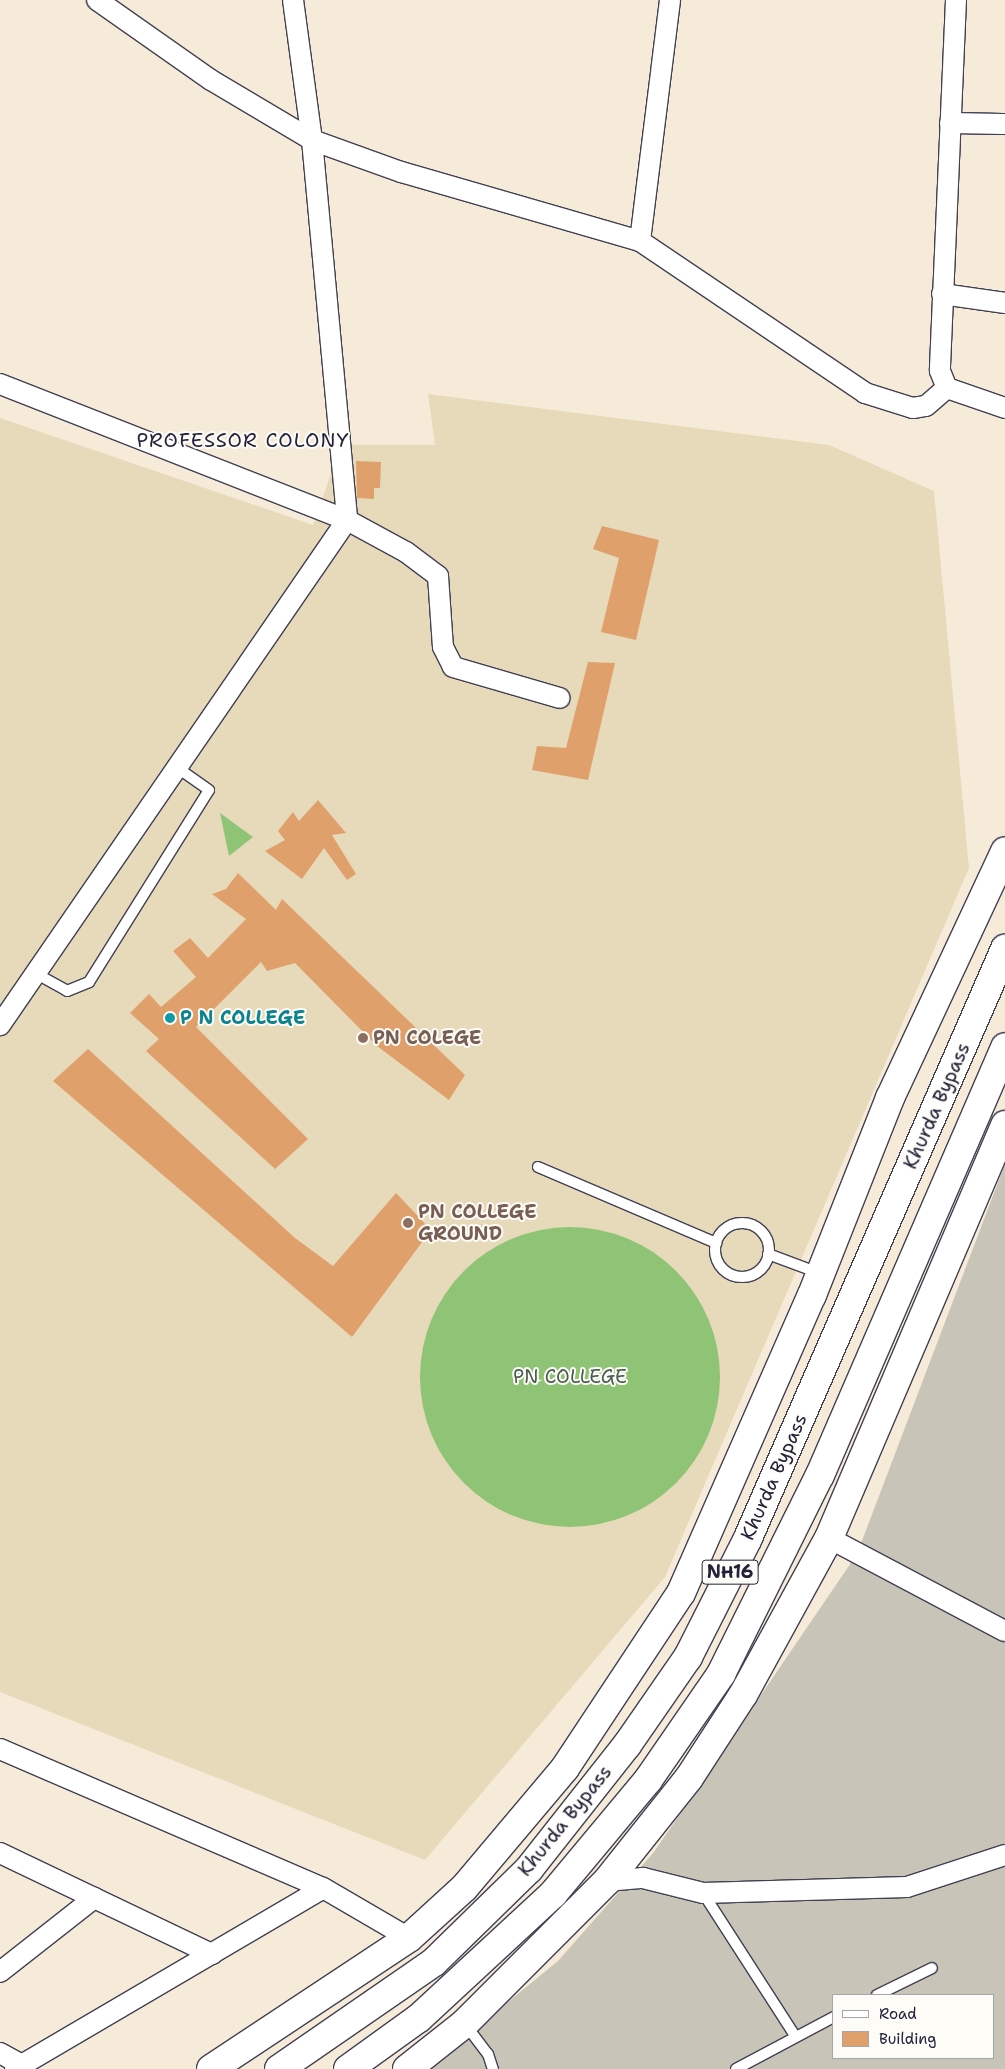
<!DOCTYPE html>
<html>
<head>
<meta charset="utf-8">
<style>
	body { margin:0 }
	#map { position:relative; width:1005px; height:2069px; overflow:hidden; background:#f6ebd8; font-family:"Shantell Sans",sans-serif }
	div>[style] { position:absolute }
	.built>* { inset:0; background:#e7daba }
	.industrial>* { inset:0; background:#c8c4b8 }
	.green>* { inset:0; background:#8fc476 }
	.round { border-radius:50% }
	.building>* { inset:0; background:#e0a06c }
	.roads { filter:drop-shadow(1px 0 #424053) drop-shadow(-1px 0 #424053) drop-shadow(0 1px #424053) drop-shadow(0 -1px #424053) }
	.lane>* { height:10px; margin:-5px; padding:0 5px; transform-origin:5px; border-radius:5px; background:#fff }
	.lane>.ring { margin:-5px; padding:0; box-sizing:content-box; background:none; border:10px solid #fff; border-radius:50% }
	.street>* { height:20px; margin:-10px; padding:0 10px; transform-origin:10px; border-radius:10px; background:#fff }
	.secondary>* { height:28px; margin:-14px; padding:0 14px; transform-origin:14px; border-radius:14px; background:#fff }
	.highway>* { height:28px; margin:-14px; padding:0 14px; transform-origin:14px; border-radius:14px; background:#fff }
	.dots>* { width:14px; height:14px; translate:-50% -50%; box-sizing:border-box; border:2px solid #fdfcf7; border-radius:50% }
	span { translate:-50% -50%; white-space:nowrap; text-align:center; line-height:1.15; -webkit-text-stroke:4px #fdfcf7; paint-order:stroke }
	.shield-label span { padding:1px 4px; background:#fdfcf7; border:1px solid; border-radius:4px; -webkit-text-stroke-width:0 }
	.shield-label { font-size:18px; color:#22223b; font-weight:700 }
	.culture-label { font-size:19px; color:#0d838f; font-weight:700 }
	.left { translate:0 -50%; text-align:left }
	.education-label { font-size:19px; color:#785e54; font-weight:700 }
	.street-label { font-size:19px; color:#22223b }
	.park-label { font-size:19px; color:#485b50 }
	.neighbourhood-label { font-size:20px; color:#22223b; letter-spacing:1px }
	.legend { position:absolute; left:832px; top:1994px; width:162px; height:65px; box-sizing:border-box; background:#fdfcf7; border:1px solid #a5a5ac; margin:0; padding:6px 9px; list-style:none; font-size:15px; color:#22223b }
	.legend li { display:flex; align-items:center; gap:10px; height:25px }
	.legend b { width:25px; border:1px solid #a5a5ac }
</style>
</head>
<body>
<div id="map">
	<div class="built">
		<i style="clip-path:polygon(428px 394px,829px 445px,934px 491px,969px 868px,665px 1577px,425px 1860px,0 1692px,0 418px,313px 525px,341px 445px,435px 445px)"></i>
	</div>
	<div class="industrial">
		<i style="clip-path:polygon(evenodd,1005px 1164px,1005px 2069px,426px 2069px,558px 1961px,654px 1852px,857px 1554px,1005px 1164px,834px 1995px,994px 1995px,994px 2058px,834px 2058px,834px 1995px)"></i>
	</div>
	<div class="green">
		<i style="clip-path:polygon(220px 813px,253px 837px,229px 856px)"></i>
		<i class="round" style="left:420px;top:1227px;width:300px;height:300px"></i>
	</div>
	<div class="building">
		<i style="clip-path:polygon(356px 461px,381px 462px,380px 488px,374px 488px,374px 499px,357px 498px)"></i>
		<i style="clip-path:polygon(602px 526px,659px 540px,636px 640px,601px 632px,619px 558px,593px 549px)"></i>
		<i style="clip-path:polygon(588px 662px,615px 663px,588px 780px,532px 770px,537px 746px,566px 748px)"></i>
		<i style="clip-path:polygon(318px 800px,346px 833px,332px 835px,356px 874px,347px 880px,324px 848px,302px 879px,265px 851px,285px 840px,278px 831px,293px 812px,299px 821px)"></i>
		<i style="clip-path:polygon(238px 873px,276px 910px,282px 899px,465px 1075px,449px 1100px,377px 1046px,295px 963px,267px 971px,261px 962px,196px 1027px,308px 1139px,275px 1169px,146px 1051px,159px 1039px,130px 1013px,149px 994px,161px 1007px,196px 977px,173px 951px,190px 938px,208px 958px,246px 919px,212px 894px,226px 889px)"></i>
		<i style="clip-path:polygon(88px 1049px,295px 1238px,333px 1266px,396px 1193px,431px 1230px,352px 1337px,53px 1081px)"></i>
	</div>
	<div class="roads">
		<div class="lane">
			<i style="left:35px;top:973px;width:37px;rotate:29deg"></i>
			<i style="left:67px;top:991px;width:24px;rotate:-22deg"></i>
			<i style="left:89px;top:982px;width:226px;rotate:-58deg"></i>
			<i style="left:209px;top:790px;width:42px;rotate:-144.8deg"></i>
			<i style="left:538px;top:1167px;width:194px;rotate:23.1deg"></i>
			<i class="ring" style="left:715px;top:1223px;width:44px;height:44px"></i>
			<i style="left:768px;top:1254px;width:54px;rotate:20.4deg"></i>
			<i style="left:703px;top:1893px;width:170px;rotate:57.2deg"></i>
			<i style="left:877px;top:1995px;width:61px;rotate:-26.1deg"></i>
			<i style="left:465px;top:2024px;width:38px;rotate:53deg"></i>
			<i style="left:488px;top:2054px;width:16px;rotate:72deg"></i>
			<i style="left:736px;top:2069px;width:111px;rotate:-28deg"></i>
		</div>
		<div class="street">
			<i style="left:97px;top:0;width:139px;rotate:35.1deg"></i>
			<i style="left:211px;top:80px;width:117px;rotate:30.7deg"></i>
			<i style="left:312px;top:140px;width:95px;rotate:19.8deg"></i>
			<i style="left:401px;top:172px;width:249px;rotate:16.1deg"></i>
			<i style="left:640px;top:241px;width:272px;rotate:34deg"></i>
			<i style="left:865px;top:393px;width:50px;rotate:17.4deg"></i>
			<i style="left:913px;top:408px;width:13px;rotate:-9deg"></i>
			<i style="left:926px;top:406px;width:28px;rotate:-41deg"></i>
			<i style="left:293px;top:0;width:141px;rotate:82.3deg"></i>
			<i style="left:312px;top:140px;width:382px;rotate:84.7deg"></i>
			<i style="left:347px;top:520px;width:67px;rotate:28.5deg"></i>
			<i style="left:406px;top:552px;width:40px;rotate:37deg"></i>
			<i style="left:438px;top:576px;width:71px;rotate:86deg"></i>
			<i style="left:443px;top:647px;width:22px;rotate:63deg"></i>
			<i style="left:453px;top:667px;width:111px;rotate:16.2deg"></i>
			<i style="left:956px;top:0;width:371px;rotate:92.5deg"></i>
			<i style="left:940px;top:371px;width:18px;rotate:68deg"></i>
			<i style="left:947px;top:388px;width:61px;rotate:19deg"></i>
			<i style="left:950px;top:123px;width:55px;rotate:1deg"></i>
			<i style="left:640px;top:241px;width:243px;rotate:-82.9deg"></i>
			<i style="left:942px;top:294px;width:64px;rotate:8.1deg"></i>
			<i style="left:0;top:384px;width:373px;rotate:21.4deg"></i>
			<i style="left:347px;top:520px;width:613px;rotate:124.49deg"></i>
			<i style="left:829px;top:1538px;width:199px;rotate:27.9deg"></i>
			<i style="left:0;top:1749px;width:352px;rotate:23.3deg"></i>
			<i style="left:323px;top:1888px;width:99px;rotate:30.2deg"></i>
			<i style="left:0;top:1853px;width:235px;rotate:25.5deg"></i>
			<i style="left:607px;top:1881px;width:36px;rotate:-5deg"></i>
			<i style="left:643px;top:1878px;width:62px;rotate:14deg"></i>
			<i style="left:703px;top:1893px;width:204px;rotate:-1.7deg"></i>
			<i style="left:907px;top:1887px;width:103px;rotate:-18.1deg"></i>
			<i style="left:0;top:1972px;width:120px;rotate:-38.2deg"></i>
			<i style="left:0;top:2053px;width:25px;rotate:29deg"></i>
			<i style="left:15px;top:2069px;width:357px;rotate:-30.4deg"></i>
		</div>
		<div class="secondary">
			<i style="left:211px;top:2069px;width:237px;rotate:-33.5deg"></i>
			<i style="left:409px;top:1938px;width:74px;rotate:-42.3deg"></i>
			<i style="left:464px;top:1888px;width:157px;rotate:-49.9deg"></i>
			<i style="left:565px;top:1768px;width:210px;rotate:-56.5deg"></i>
			<i style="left:681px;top:1593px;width:326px;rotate:-66.3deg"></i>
			<i style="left:812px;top:1295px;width:212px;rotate:-68.4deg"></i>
			<i style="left:890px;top:1098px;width:272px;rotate:-65deg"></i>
			<i style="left:407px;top:2069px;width:73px;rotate:-38.3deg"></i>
			<i style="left:464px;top:2024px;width:202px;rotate:-45deg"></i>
			<i style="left:607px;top:1881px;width:132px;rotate:-51.5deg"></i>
			<i style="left:689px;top:1778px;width:99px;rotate:-57deg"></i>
			<i style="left:743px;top:1695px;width:179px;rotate:-61.3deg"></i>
			<i style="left:829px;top:1538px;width:449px;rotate:-66.9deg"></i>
		</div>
		<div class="highway">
			<i style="left:279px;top:2069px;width:188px;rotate:-34.6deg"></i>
			<i style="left:434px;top:1962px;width:133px;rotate:-44.4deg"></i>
			<i style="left:529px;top:1869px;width:158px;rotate:-51.7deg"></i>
			<i style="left:627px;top:1745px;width:107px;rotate:-55.3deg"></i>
			<i style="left:688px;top:1657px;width:133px;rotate:-63.2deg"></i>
			<i style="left:748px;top:1538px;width:643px;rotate:-66.43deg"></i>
			<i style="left:348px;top:2069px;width:87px;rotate:-35.7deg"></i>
			<i style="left:419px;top:2018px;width:183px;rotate:-42.8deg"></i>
			<i style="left:553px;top:1894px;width:148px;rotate:-50.2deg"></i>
			<i style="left:648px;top:1780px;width:129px;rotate:-55.4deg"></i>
			<i style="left:721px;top:1674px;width:222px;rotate:-63.6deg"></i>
			<i style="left:820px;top:1475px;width:466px;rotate:-66.6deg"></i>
		</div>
	</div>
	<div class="dots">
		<i style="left:170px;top:1018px;background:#0f9aa8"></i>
		<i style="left:363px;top:1038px;background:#8d6e63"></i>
		<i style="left:408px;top:1223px;background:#8d6e63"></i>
	</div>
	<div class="shield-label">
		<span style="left:730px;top:1572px">NH16</span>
	</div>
	<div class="culture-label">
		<span class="left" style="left:180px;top:1018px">P N COLLEGE</span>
	</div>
	<div class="education-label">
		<span class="left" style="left:373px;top:1038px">PN COLEGE</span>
		<span class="left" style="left:418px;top:1223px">PN COLLEGE<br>GROUND</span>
	</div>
	<div class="street-label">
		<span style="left:937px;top:1106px;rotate:-66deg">Khurda Bypass</span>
		<span style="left:774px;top:1477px;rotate:-66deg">Khurda Bypass</span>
		<span style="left:565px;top:1821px;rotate:-51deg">Khurda Bypass</span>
	</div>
	<div class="park-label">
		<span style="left:570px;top:1377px">PN COLLEGE</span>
	</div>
	<div class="neighbourhood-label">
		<span style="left:243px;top:440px">PROFESSOR COLONY</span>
	</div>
	<ul class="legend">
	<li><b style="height:6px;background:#fff"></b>Road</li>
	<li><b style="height:14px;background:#e0a06c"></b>Building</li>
	</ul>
</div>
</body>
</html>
